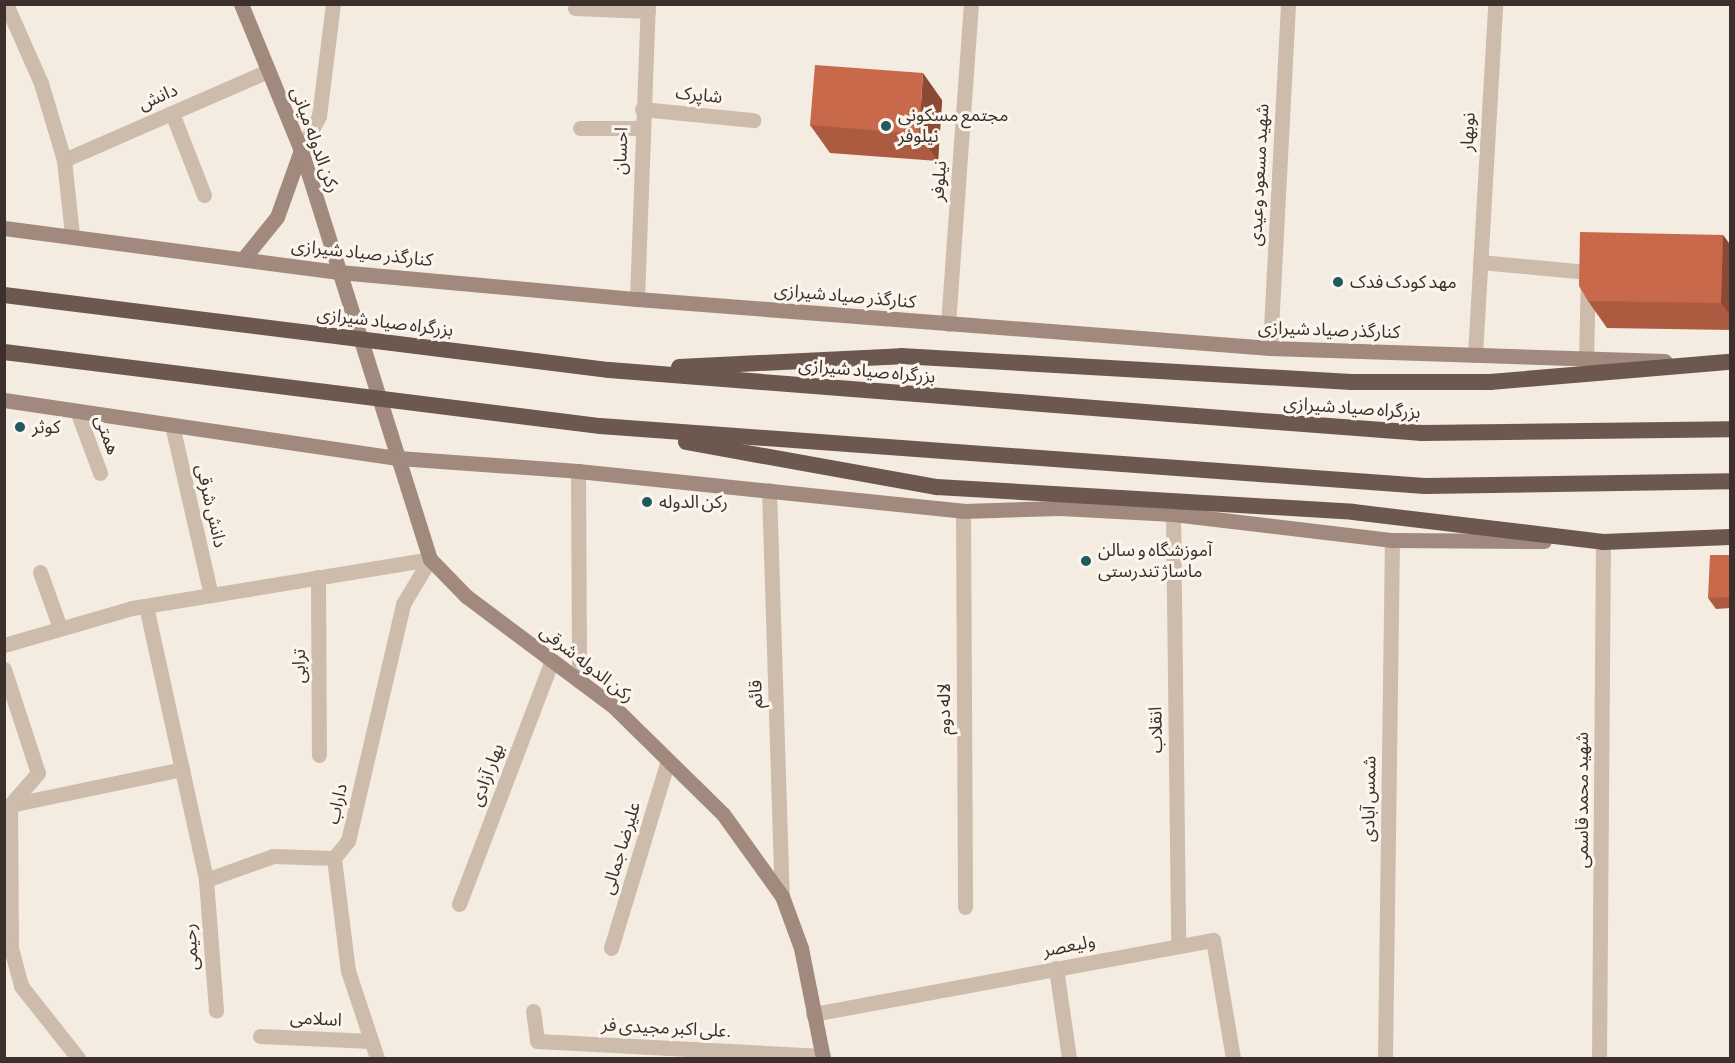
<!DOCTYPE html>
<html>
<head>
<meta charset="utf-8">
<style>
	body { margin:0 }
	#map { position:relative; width:1735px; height:1063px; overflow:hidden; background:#f4ebe1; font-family:"Asap Condensed","Noto Sans Arabic",sans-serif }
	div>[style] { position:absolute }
	.minor>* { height:15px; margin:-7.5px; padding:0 7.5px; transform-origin:7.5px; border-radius:7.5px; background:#cdbbac }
	.tertiary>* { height:15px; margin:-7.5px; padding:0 7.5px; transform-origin:7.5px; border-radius:7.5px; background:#cdbbac }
	.secondary>* { height:15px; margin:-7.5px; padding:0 7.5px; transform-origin:7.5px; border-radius:7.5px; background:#a18a7d }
	.trunk>* { height:16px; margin:-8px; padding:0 8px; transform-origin:8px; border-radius:8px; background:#6c584f }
	.wall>* { inset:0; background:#ac5a40 }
	.shaded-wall>* { inset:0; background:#8c4a34 }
	.building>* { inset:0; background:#c8694b }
	.dots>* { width:16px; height:16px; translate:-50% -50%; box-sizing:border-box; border:3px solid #fbf5ee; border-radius:50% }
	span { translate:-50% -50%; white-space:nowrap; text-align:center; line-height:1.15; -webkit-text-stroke:6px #fbf5ee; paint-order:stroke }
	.street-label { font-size:18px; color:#3b302b }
	.poi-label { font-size:18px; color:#3b302b }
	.left { translate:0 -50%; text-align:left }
	.frame { position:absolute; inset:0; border:6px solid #3b302b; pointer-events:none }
</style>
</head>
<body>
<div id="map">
	<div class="minor">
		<i style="left:6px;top:4px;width:86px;rotate:66.1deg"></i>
		<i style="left:41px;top:83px;width:80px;rotate:73.4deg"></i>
		<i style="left:64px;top:160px;width:75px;rotate:83.9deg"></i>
		<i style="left:575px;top:8px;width:73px;rotate:2.4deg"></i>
		<i style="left:642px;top:109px;width:112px;rotate:5.7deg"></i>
		<i style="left:172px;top:113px;width:88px;rotate:68.7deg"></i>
		<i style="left:580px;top:128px;width:61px"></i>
		<i style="left:301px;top:150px;width:38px;rotate:-62deg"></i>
		<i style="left:319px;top:116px;width:113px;rotate:-82.9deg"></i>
		<i style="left:64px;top:160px;width:223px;rotate:-23.6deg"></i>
		<i style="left:1480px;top:262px;width:108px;rotate:5.3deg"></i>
		<i style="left:1588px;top:272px;width:87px;rotate:91.3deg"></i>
		<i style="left:637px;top:299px;width:295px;rotate:-87.9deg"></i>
		<i style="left:948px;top:324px;width:321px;rotate:-85.9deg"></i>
		<i style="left:1270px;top:348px;width:344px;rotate:-87deg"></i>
		<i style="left:1475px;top:355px;width:352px;rotate:-86.7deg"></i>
		<i style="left:77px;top:411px;width:66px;rotate:69.6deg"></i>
		<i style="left:172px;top:425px;width:174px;rotate:77.1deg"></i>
		<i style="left:578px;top:471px;width:210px;rotate:89.7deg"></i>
		<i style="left:769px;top:490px;width:406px;rotate:88.2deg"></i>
		<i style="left:963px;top:511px;width:396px;rotate:89.7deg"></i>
		<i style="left:1173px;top:514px;width:431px;rotate:89.3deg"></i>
		<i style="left:40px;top:572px;width:59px;rotate:70.3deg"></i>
		<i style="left:318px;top:577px;width:178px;rotate:89.7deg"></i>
		<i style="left:146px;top:606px;width:280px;rotate:77.6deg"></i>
		<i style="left:206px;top:880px;width:71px;rotate:-19.7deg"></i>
		<i style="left:273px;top:856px;width:61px;rotate:1.9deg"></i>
		<i style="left:4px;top:645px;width:133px;rotate:-16.1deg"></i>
		<i style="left:132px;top:608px;width:302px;rotate:-9.3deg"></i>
		<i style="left:10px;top:805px;width:176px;rotate:-11.8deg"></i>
		<i style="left:206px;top:880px;width:131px;rotate:85.6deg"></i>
		<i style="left:459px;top:904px;width:260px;rotate:-69.1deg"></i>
		<i style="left:611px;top:948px;width:196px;rotate:-73.1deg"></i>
		<i style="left:1056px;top:968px;width:91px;rotate:81.8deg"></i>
		<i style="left:533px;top:1011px;width:30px;rotate:82deg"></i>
		<i style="left:537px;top:1041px;width:286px;rotate:3deg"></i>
		<i style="left:813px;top:1014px;width:407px;rotate:-10.5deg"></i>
		<i style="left:1213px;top:940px;width:120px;rotate:80.4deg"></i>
		<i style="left:260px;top:1036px;width:111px;rotate:2.6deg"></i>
		<i style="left:377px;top:1058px;width:92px;rotate:-108.4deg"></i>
		<i style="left:348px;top:971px;width:114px;rotate:-97.1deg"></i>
		<i style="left:334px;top:858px;width:22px;rotate:-51deg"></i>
		<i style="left:348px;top:841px;width:243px;rotate:-76.9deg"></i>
		<i style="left:403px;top:604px;width:52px;rotate:-59deg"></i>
		<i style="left:1385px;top:1058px;width:518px;rotate:-89.23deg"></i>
		<i style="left:1599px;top:1058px;width:516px;rotate:-89.56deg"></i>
	</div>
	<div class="tertiary">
		<i style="left:4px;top:669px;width:109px;rotate:71.9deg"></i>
		<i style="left:38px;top:773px;width:43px;rotate:131.2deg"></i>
		<i style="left:10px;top:805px;width:143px;rotate:89.6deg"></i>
		<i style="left:11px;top:948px;width:39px;rotate:75deg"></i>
		<i style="left:21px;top:986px;width:92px;rotate:51.6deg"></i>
	</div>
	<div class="secondary">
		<i style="left:241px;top:4px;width:158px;rotate:67.7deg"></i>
		<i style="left:301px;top:150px;width:429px;rotate:72.5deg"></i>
		<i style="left:430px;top:559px;width:52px;rotate:45.8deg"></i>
		<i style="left:466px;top:596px;width:184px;rotate:36.8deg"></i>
		<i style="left:613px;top:706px;width:154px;rotate:44.5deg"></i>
		<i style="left:723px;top:814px;width:101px;rotate:54.3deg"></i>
		<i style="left:782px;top:896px;width:55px;rotate:69.9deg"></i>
		<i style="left:801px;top:948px;width:112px;rotate:78.7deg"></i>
		<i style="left:4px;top:228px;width:338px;rotate:7.5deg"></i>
		<i style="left:339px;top:272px;width:299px;rotate:5.2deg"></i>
		<i style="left:637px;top:299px;width:635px;rotate:4.43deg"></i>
		<i style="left:1270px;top:348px;width:395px;rotate:1.9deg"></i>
		<i style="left:243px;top:259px;width:54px;rotate:-51deg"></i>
		<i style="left:277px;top:217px;width:71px;rotate:-70.3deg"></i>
		<i style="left:4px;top:400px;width:398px;rotate:8.4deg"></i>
		<i style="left:398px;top:458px;width:180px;rotate:4.1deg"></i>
		<i style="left:578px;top:471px;width:387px;rotate:5.9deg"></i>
		<i style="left:963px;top:511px;width:97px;rotate:-1.8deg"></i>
		<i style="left:1060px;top:508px;width:113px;rotate:3deg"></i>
		<i style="left:1173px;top:514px;width:221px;rotate:6.8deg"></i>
		<i style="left:1392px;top:540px;width:152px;rotate:0.4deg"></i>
	</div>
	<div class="trunk">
		<i style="left:4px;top:295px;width:610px;rotate:7.07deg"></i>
		<i style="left:609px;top:370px;width:563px;rotate:4.48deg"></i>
		<i style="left:1170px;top:414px;width:253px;rotate:4.3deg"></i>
		<i style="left:1422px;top:433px;width:308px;rotate:-0.7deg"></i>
		<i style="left:4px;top:352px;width:601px;rotate:7.08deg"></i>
		<i style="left:600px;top:426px;width:827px;rotate:4.16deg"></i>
		<i style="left:1425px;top:486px;width:305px;rotate:-0.9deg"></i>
		<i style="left:679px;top:367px;width:222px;rotate:-2.8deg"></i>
		<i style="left:901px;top:356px;width:451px;rotate:3.3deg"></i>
		<i style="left:1351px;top:382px;width:139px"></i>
		<i style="left:1490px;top:382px;width:241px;rotate:-4.8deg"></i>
		<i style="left:686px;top:442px;width:255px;rotate:10.2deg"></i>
		<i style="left:937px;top:487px;width:417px;rotate:3.4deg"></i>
		<i style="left:1353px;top:512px;width:252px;rotate:6.8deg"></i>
		<i style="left:1603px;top:542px;width:127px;rotate:-2.3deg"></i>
	</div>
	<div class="wall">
		<i style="clip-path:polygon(942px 100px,938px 161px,830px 153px,810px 125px)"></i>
		<i style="clip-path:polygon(1723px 235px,1731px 246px,1731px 330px,1607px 328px,1588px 301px)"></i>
		<i style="clip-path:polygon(1731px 555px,1731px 608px,1716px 609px,1708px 598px)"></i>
	</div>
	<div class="shaded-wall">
		<i style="clip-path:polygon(923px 73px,942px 100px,938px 161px,919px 134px)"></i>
		<i style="clip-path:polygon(1723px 235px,1731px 246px,1731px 316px,1721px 303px)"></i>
	</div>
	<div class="building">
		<i style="clip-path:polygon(815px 65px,923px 73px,919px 134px,810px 125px)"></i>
		<i style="clip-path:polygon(1580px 232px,1723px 235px,1721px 303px,1588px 301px,1579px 286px)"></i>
		<i style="clip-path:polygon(1710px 555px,1731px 555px,1731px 597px,1708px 598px)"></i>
	</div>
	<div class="dots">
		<i style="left:886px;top:126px;background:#1f5a5e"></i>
		<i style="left:1338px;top:282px;background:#1f5a5e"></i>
		<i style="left:20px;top:427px;background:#1f5a5e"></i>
		<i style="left:647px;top:502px;background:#1f5a5e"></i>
		<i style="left:1086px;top:561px;background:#1f5a5e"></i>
	</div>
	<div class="street-label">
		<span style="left:699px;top:95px;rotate:6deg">شاپرک</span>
		<span style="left:158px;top:97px;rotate:-23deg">دانش</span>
		<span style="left:1468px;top:132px;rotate:-87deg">نوبهار</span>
		<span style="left:315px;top:140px;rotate:70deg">رکن الدوله میانی</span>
		<span style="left:621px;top:151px;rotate:-88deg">احسان</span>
		<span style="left:1259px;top:175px;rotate:-87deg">شهید مسعود وعیدی</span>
		<span style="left:939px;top:181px;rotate:-86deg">نیلوفر</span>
		<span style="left:362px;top:253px;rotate:6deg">کنارگذر صیاد شیرازی</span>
		<span style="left:845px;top:296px;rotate:5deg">کنارگذر صیاد شیرازی</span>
		<span style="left:385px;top:322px;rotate:7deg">بزرگراه صیاد شیرازی</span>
		<span style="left:1329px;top:330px;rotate:2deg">کنارگذر صیاد شیرازی</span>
		<span style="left:867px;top:371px;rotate:5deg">بزرگراه صیاد شیرازی</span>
		<span style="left:1352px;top:408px;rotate:4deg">بزرگراه صیاد شیرازی</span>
		<span style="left:107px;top:435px;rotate:70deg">همتی</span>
		<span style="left:211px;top:506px;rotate:77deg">دانش شرقی</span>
		<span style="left:587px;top:664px;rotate:38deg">رکن الدوله شرقی</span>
		<span style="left:299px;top:666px;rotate:-90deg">ترابی</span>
		<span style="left:756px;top:694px;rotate:-92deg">قائم</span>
		<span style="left:944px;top:709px;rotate:-90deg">لاله دوم</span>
		<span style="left:1156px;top:730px;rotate:-91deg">انقلاب</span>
		<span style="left:487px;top:775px;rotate:-69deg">بهار آزادی</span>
		<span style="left:1369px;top:799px;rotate:-89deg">شمس آبادی</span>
		<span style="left:1582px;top:800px;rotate:-90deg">شهید محمد قاسمی</span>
		<span style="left:337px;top:804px;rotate:-77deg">داراب</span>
		<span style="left:621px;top:848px;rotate:-73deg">علیرضا جمالی</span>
		<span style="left:1069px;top:946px;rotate:-11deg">ولیعصر</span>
		<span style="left:191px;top:947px;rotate:-94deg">رحیمی</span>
		<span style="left:316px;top:1019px;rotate:3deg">اسلامی</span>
		<span style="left:666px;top:1028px;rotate:3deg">علی اکبر مجیدی فر.</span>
	</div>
	<div class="poi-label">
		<span class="left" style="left:898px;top:126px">مجتمع مسکونی<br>نیلوفر</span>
		<span class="left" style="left:1350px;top:282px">مهد کودک فدک</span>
		<span class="left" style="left:32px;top:427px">کوثر</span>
		<span class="left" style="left:659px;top:502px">رکن الدوله</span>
		<span class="left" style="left:1098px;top:561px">آموزشگاه و سالن<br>ماساژ تندرستی</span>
	</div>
	<div class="frame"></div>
</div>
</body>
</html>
